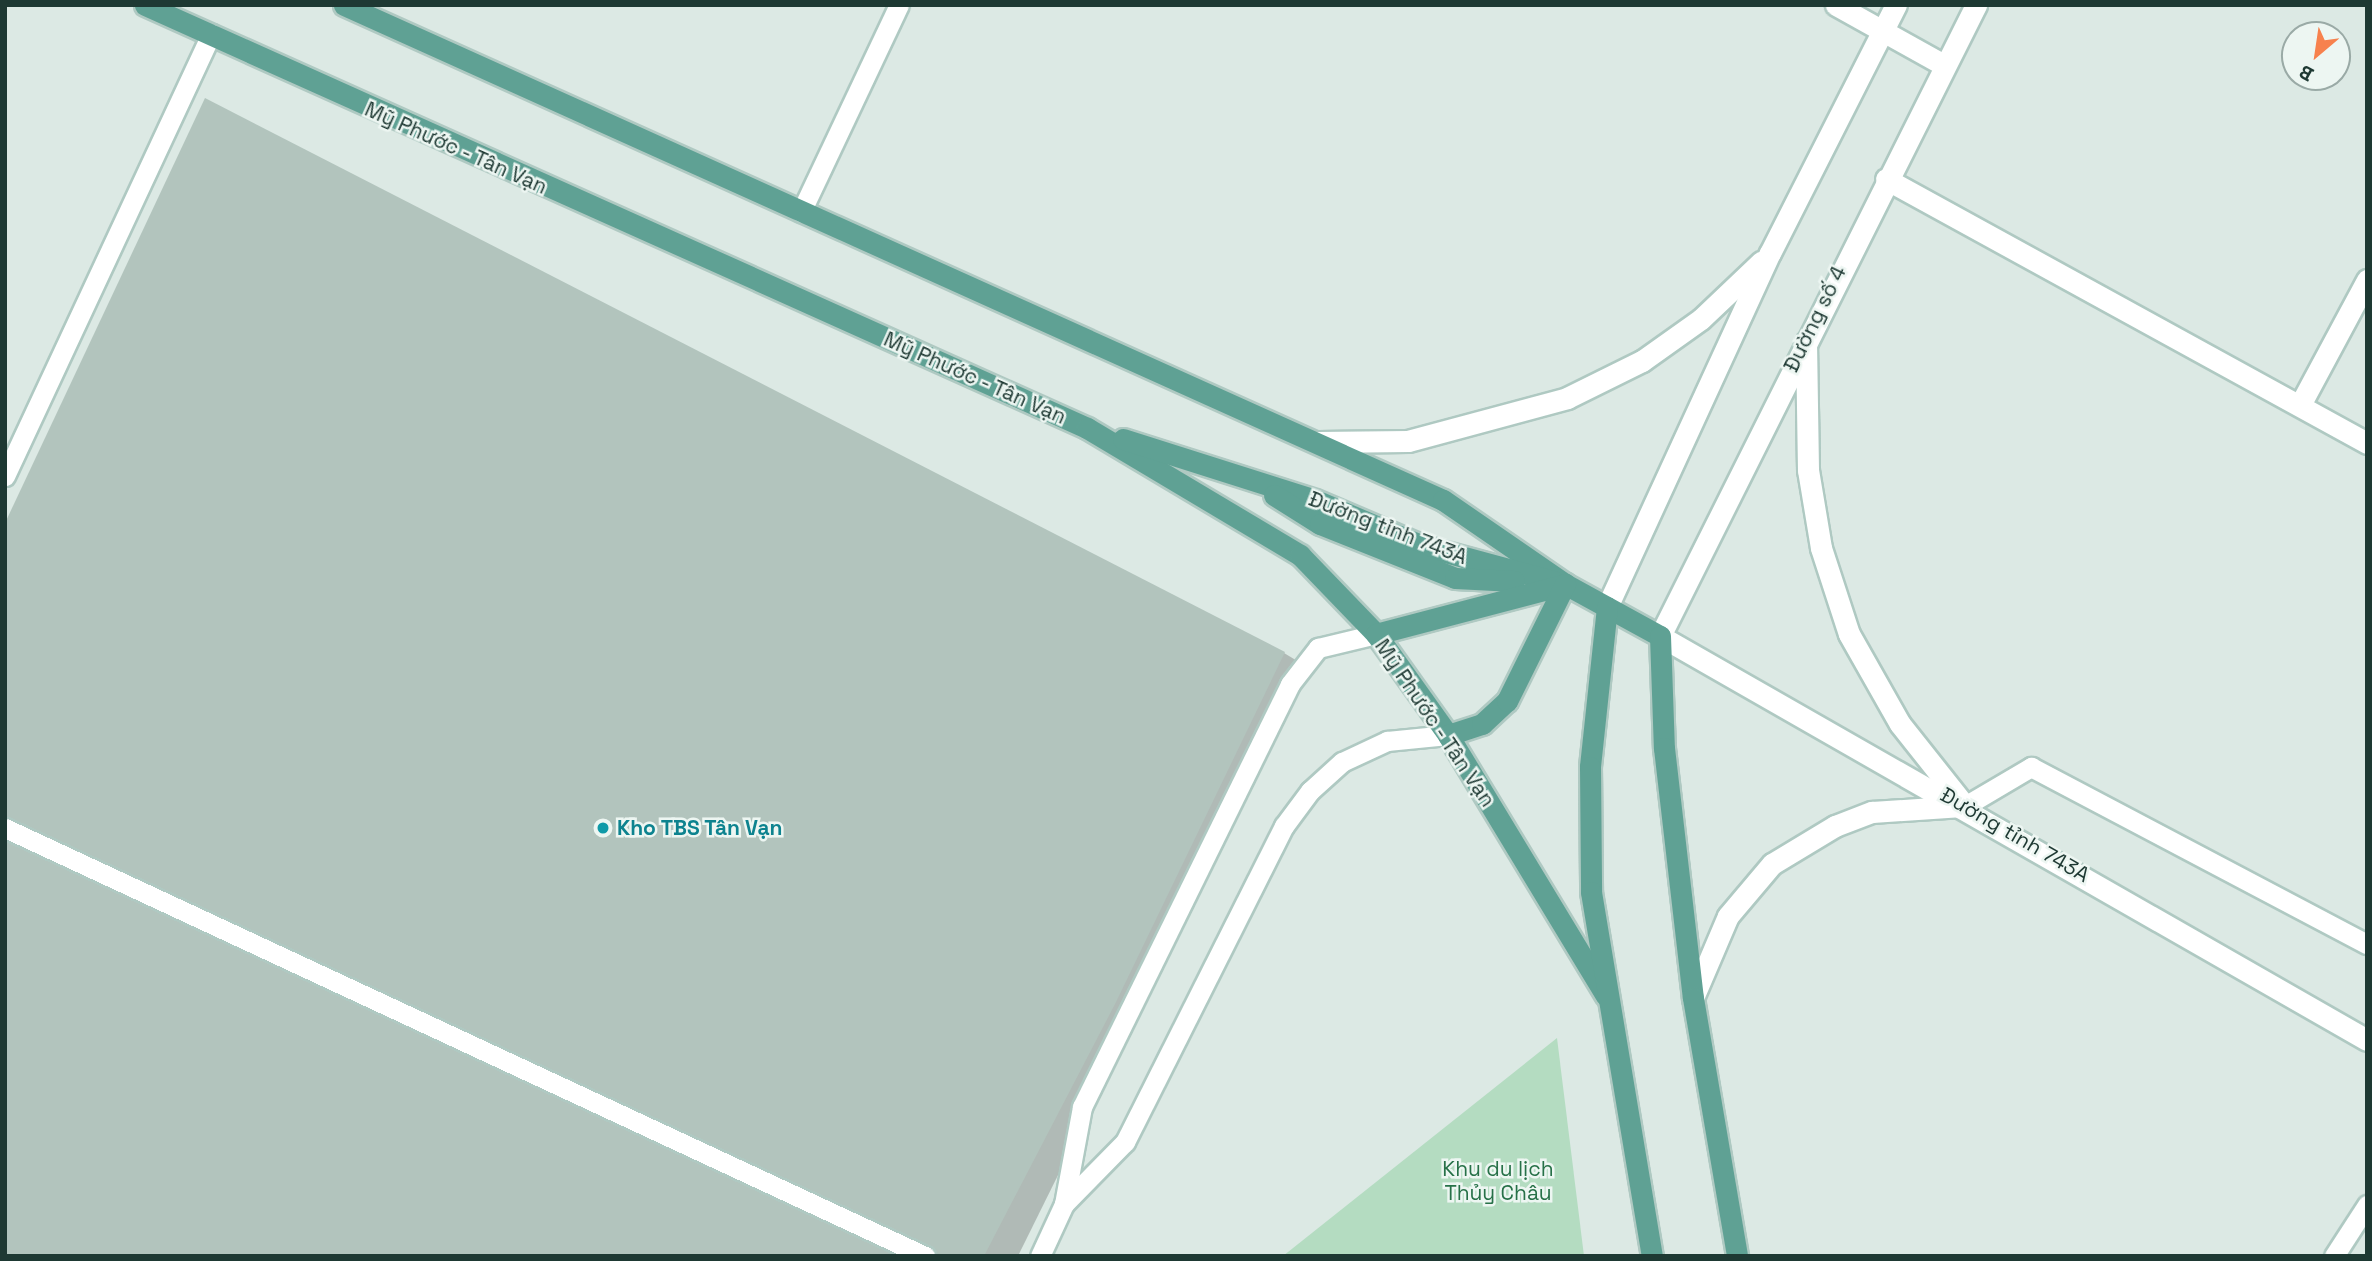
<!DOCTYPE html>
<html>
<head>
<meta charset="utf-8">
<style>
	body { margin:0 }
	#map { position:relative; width:2372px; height:1261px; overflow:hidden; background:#dce9e4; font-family:"Space Grotesk",sans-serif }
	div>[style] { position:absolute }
	.green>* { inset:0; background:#b4dcc1 }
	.shadow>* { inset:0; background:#0003 }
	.building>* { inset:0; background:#b2c4bd }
	.roads { filter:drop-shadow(2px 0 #afc9c2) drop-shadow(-2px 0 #afc9c2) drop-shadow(0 2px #afc9c2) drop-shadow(0 -2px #afc9c2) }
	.service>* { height:19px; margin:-9.5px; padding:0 9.5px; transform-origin:9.5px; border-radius:9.5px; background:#fff }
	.minor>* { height:21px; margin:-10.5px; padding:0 10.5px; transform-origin:10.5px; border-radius:10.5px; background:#fff }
	.tertiary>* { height:21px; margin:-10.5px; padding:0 10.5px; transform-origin:10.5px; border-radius:10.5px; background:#fff }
	.secondary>* { height:21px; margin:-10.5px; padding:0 10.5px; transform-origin:10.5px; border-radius:10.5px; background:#fff }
	.primary>* { height:21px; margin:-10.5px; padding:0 10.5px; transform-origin:10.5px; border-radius:10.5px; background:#5fa194 }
	.dots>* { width:19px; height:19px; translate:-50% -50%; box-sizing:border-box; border:4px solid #edf6f2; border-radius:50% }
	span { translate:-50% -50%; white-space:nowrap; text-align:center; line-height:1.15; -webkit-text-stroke:5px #edf6f2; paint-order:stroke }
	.street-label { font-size:21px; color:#1e3933 }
	.culture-label { font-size:21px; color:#0d838f; font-weight:700 }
	.left { translate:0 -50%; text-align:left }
	.park-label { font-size:21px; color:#277148 }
	.frame { position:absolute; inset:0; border:7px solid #1e3933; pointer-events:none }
	.north { position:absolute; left:2281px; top:21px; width:70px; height:70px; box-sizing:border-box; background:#edf6f2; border:2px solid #9aaaa6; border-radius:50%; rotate:209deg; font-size:19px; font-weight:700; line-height:28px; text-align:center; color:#1e3933 }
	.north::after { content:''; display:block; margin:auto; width:24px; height:32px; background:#f7814d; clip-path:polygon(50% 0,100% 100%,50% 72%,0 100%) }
</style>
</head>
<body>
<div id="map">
	<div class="green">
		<i style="clip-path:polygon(1557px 1038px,1584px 1256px,1283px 1256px)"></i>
	</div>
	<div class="shadow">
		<i style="clip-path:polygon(1284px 653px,1309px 668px,1018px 1256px,5px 1256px)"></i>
	</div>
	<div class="building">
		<i style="clip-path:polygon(205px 98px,1285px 652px,1115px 1004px,984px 1256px,5px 1256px,5px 523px)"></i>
	</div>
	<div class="roads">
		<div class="service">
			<i style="left:801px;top:212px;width:229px;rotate:-64.7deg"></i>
			<i style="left:5px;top:476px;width:488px;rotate:-65deg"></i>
			<i style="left:1965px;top:806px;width:77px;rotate:-30.6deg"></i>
			<i style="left:2031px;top:767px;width:380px;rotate:27.8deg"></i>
			<i style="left:5px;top:828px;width:1015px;rotate:24.95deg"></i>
			<i style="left:1064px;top:1204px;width:87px;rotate:-45.5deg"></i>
			<i style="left:1125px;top:1142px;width:354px;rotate:-63.3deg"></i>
			<i style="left:1284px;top:826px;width:44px;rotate:-53.4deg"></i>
			<i style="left:1310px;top:791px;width:43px;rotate:-42.2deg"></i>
			<i style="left:1342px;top:762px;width:50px;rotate:-25deg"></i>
			<i style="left:1387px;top:741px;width:61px;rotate:-5.6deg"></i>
			<i style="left:1040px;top:1256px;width:57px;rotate:-65.2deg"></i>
			<i style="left:1064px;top:1204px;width:99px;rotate:-79.5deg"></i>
			<i style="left:1082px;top:1107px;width:471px;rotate:-63.8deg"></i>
			<i style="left:1290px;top:684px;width:46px;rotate:-52.1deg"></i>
			<i style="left:1318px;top:648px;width:60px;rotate:-13.6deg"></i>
			<i style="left:2334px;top:1256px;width:61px;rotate:-57.1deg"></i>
		</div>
		<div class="minor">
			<i style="left:1836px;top:5px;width:124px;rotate:29.1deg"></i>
			<i style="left:1886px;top:179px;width:549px;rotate:28.76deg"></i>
			<i style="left:2300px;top:405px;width:142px;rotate:-61.8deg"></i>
		</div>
		<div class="tertiary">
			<i style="left:1806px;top:342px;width:128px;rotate:89.1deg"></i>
			<i style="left:1808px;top:470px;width:79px;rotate:80.5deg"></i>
			<i style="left:1821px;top:548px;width:90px;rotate:72deg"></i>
			<i style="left:1849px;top:634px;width:103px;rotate:60.5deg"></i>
			<i style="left:1900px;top:724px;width:105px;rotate:51.6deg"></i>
			<i style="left:1318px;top:442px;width:90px;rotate:-0.6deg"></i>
			<i style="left:1408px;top:441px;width:165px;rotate:-15.1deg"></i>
			<i style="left:1567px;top:398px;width:84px;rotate:-26.3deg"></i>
			<i style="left:1642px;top:361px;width:72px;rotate:-35.4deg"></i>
			<i style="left:1701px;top:319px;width:83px;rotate:-43.5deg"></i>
			<i style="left:1607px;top:607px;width:390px;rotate:-65.3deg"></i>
			<i style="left:1770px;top:253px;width:278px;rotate:-63.1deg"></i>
			<i style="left:1660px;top:636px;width:706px;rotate:-63.4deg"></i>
		</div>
		<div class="secondary">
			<i style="left:1660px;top:636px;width:814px;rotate:29.74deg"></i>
			<i style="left:1693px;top:998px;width:89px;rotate:-66.9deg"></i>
			<i style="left:1728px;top:916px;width:68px;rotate:-49.8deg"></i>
			<i style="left:1772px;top:864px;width:74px;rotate:-31.1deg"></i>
			<i style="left:1835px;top:826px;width:40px;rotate:-21deg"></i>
			<i style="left:1872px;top:812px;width:90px;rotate:-3.8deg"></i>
		</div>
		<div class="primary">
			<i style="left:145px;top:5px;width:1033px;rotate:24.18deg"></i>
			<i style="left:1087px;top:428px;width:248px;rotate:30.8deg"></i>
			<i style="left:1300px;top:555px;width:110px;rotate:46.1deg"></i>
			<i style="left:1376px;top:634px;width:124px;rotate:54.5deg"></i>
			<i style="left:1448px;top:735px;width:305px;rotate:58.8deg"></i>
			<i style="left:344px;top:5px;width:1205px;rotate:24.25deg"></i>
			<i style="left:1443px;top:500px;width:148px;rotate:34.5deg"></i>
			<i style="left:1565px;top:584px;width:108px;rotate:28.7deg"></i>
			<i style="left:1660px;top:636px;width:112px;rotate:88deg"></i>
			<i style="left:1664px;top:748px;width:252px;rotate:83.4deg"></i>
			<i style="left:1693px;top:998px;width:262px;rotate:80.3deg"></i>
			<i style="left:1123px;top:439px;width:201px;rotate:17.6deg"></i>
			<i style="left:1315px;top:500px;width:117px;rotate:23.1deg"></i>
			<i style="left:1423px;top:546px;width:135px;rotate:15.1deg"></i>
			<i style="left:1274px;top:495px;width:54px;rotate:32.2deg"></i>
			<i style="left:1320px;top:524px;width:145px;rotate:21.8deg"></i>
			<i style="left:1455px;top:578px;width:59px;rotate:2.9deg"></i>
			<i style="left:1607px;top:607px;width:161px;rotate:96.1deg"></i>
			<i style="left:1590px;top:767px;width:125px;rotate:89.5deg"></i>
			<i style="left:1591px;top:892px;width:369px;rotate:80.5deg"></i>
			<i style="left:1376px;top:634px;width:193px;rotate:-14.7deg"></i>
			<i style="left:1448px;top:735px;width:36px;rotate:-18deg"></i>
			<i style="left:1482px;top:724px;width:34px;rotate:-43deg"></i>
			<i style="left:1507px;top:701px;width:131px;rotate:-63.6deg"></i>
		</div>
	</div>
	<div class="dots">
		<i style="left:603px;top:828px;background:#0f9aa8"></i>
	</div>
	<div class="street-label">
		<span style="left:456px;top:148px;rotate:24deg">Mỹ Phước - Tân Vạn</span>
		<span style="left:1815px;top:319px;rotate:-64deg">Đường số 4</span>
		<span style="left:975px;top:378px;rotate:24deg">Mỹ Phước - Tân Vạn</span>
		<span style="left:1388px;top:528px;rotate:21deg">Đường tỉnh 743A</span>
		<span style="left:1435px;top:723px;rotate:56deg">Mỹ Phước - Tân Vạn</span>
		<span style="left:2015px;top:835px;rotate:30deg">Đường tỉnh 743A</span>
	</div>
	<div class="culture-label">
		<span class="left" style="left:617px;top:828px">Kho TBS Tân Vạn</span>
	</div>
	<div class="park-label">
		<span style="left:1498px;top:1181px">Khu du lịch<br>Thủy Châu</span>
	</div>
	<div class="frame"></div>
	<div class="north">B</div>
</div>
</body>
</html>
